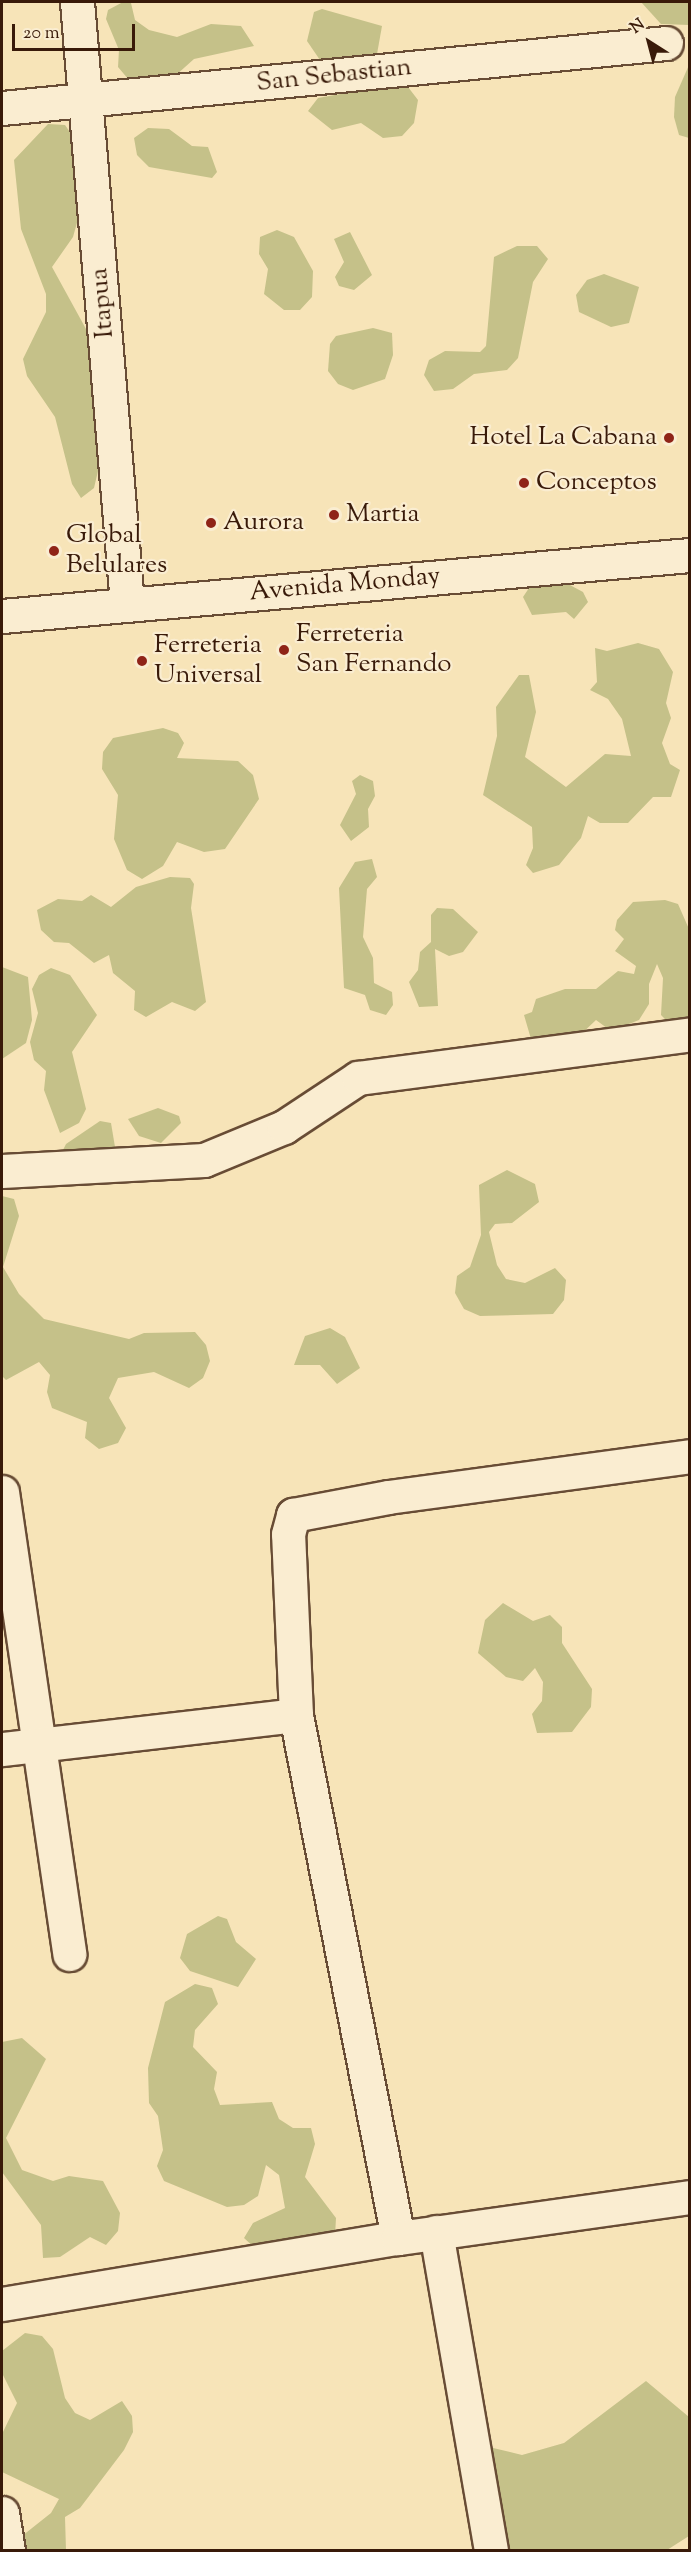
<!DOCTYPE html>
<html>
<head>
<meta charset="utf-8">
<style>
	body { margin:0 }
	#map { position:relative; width:691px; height:2552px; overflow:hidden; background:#f7e4b8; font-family:"Sorts Mill Goudy",serif }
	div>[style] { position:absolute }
	.green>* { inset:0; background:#c5c189 }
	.roads { filter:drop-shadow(2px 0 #684c35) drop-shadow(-2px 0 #684c35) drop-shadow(0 2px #684c35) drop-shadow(0 -2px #684c35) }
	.minor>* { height:33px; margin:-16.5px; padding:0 16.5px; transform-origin:16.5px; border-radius:16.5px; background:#faedd1 }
	.secondary>* { height:33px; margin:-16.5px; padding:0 16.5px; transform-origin:16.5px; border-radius:16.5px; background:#faedd1 }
	.dots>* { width:16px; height:16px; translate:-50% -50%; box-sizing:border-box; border:3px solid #faedd1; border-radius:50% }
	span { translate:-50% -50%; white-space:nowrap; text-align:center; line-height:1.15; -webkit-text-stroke:4.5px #faedd1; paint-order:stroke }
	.street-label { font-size:26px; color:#391a09 }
	.poi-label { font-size:26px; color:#391a09 }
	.right { translate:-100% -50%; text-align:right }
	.left { translate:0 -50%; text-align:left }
	.frame { position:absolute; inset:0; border:3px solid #391a09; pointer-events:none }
	.north { position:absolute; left:619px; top:12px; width:60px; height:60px; -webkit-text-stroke:4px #faedd1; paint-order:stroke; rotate:324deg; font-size:16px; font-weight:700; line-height:24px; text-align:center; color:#391a09 }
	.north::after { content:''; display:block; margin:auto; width:21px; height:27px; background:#391a09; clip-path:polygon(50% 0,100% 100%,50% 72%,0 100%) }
	.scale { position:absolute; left:12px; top:24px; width:123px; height:27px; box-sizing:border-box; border:3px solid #391a09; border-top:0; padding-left:8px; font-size:18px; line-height:21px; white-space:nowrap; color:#391a09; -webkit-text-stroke:4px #faedd1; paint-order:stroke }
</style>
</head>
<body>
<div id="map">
	<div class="green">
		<i style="clip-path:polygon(123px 2px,131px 3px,135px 20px,149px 30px,177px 37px,211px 24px,241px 26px,254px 46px,194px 59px,175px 76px,129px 80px,118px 67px,119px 50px,106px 19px,108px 10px)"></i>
		<i style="clip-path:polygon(641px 2px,689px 2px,689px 25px,661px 24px)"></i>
		<i style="clip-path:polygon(322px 9px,382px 26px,377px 54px,370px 59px,322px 63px,307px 41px,314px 12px)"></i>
		<i style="clip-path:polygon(689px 65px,689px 138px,679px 135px,674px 117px,675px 97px)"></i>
		<i style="clip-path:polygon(391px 85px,408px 87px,418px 100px,414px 123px,402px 136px,383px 138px,361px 123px,332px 130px,308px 111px,318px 98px)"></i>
		<i style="clip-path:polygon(48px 124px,65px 125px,83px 151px,78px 219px,73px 237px,52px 267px,86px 329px,94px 365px,98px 471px,94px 488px,81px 498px,72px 484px,55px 417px,27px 376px,23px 359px,46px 312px,46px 294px,21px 229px,14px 160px)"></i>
		<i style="clip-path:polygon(148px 128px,169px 129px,192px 146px,208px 147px,217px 172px,212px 178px,149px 167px,137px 155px,134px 138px)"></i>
		<i style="clip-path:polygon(277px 230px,294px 237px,313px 271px,312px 297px,300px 310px,284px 310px,264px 294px,268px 269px,259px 254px,260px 237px)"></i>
		<i style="clip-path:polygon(350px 232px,372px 275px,354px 290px,339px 286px,335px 277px,344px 262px,334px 239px)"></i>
		<i style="clip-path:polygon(517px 246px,537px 246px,548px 259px,533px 282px,518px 358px,507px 370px,474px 374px,453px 389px,434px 391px,424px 375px,429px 360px,445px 351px,480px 352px,486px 346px,494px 257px)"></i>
		<i style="clip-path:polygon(604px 274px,639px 287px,629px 323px,611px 327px,579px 312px,576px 295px,587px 280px)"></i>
		<i style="clip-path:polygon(373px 328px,392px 333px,393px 355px,385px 379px,353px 390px,338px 384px,328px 371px,330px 344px,336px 336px)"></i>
		<i style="clip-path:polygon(533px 582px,568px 584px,583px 592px,588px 602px,574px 619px,566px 612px,532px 615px,523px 597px)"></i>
		<i style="clip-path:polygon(638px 643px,659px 649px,673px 672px,666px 703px,671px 718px,662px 743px,670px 764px,680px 770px,671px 797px,653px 797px,628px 823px,600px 823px,588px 816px,581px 838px,559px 865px,533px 873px,526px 865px,533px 848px,532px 827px,483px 795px,497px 736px,496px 707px,519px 675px,529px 675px,536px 712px,525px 757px,566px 787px,605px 754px,631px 756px,622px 719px,608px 699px,590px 690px,597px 682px,595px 648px,607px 651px)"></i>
		<i style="clip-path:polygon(163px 728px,178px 733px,184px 743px,177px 758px,238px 761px,253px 775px,259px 799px,225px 849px,204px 852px,177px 842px,163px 866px,142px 879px,127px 870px,114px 839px,118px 795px,102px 769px,103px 752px,113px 738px)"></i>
		<i style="clip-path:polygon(360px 775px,373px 781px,375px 796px,368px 809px,369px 827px,351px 841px,340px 825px,356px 794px,352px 781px)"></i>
		<i style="clip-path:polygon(372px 859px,377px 877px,367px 889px,363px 937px,373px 958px,374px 983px,392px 992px,393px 1005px,386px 1015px,370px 1010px,365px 995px,344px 988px,339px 888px,355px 862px)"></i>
		<i style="clip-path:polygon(170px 877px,190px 878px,194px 884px,191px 908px,206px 1002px,195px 1011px,172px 1002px,146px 1017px,134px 1010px,135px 991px,113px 973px,109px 955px,94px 963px,69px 943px,54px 942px,41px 930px,37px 910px,58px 899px,82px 901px,91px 895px,111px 907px,136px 887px)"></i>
		<i style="clip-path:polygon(665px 900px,678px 904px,689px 929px,690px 1017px,668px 1022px,661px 1015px,663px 978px,657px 964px,649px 984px,649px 1004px,639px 1020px,611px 1031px,596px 1020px,578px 1037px,567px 1033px,559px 1040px,531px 1039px,524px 1015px,532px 1012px,536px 999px,565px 989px,596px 989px,618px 971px,634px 974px,636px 966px,615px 951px,624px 939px,615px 930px,617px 920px,633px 902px)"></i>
		<i style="clip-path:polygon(437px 908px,453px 909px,478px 932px,463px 952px,449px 956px,435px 949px,438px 1006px,419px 1007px,409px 982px,418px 970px,420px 952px,431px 942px,431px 915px)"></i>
		<i style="clip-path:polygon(2px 967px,28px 977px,32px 1020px,26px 1043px,2px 1059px)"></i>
		<i style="clip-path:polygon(51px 968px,70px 975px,97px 1015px,72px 1052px,86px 1109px,79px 1123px,60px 1133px,44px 1090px,46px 1071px,34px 1060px,30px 1042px,38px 1013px,32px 989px,39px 975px)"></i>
		<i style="clip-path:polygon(158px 1108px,179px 1116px,181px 1123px,161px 1143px,139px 1136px,128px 1119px)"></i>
		<i style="clip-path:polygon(100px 1121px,111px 1123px,116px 1153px,57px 1162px,66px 1144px)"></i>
		<i style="clip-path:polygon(507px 1170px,535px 1184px,539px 1202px,512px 1223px,495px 1224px,489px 1232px,497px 1265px,506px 1279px,525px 1283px,555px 1268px,566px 1280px,564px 1300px,553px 1314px,480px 1316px,464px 1309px,455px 1293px,457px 1276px,470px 1267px,481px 1235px,479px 1185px)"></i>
		<i style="clip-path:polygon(2px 1196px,14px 1199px,19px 1216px,3px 1267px,19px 1294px,44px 1319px,129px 1339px,144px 1333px,195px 1332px,206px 1345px,210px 1361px,203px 1378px,189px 1388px,154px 1372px,118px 1378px,109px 1398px,126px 1428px,118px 1443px,99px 1449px,85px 1438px,87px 1422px,52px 1408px,47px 1392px,50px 1375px,39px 1362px,6px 1380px,2px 1376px)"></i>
		<i style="clip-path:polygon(330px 1328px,345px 1337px,360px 1368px,337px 1384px,320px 1365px,294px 1365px,305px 1336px)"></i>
		<i style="clip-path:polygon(503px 1603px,533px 1621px,550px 1615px,562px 1627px,562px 1643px,592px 1689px,591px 1707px,572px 1732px,537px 1733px,532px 1714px,542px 1701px,543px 1682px,535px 1668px,523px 1681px,506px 1677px,478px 1653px,485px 1620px)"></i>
		<i style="clip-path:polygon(218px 1916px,227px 1919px,236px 1942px,256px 1959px,238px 1987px,190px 1971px,180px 1958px,187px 1934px)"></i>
		<i style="clip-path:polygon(195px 1984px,212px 1988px,218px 2004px,195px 2030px,193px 2047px,217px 2072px,214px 2089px,220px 2105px,272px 2102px,279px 2119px,293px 2128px,311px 2128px,315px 2144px,305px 2177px,336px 2218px,335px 2236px,256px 2249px,244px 2238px,253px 2223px,285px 2208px,279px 2175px,266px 2165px,258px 2196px,244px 2205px,227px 2207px,164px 2181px,157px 2166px,163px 2150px,158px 2116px,149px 2103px,148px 2068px,165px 2002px)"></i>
		<i style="clip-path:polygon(22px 2038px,46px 2059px,6px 2138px,22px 2170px,53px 2181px,69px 2176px,103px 2181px,120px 2213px,118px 2231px,106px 2245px,90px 2237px,60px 2257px,43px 2258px,41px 2225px,2px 2172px,2px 2042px)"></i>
		<i style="clip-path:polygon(25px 2333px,42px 2336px,53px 2349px,65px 2398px,75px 2413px,90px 2420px,122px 2401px,132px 2416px,133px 2432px,124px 2450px,80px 2508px,65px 2517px,66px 2550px,23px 2550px,22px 2536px,51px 2513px,59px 2499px,2px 2472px,2px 2434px,17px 2403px,2px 2373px,2px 2351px)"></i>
		<i style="clip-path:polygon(646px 2381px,689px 2417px,689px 2536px,667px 2550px,482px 2550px,489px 2447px,522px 2455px,564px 2443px)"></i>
	</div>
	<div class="roads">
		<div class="minor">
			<i style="left:77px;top:2px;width:604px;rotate:85.25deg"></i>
			<i style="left:2px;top:108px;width:667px;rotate:-5.59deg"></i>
			<i style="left:2px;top:1171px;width:202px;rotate:-3.1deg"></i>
			<i style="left:204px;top:1160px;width:87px;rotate:-22.4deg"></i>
			<i style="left:284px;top:1127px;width:89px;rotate:-33.5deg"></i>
			<i style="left:358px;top:1078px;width:335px;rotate:-7.5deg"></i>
			<i style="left:2px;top:1492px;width:467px;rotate:81.7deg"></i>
			<i style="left:2px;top:1749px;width:296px;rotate:-6.6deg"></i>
			<i style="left:436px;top:2232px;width:323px;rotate:80.2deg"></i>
			<i style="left:398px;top:2238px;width:533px;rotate:-101.04deg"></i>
			<i style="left:296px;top:1715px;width:181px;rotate:-92.5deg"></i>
			<i style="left:288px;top:1534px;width:20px;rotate:-75deg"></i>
			<i style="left:293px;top:1515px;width:97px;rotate:-10.7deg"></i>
			<i style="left:388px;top:1497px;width:305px;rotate:-7.7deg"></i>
			<i style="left:2px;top:2304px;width:401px;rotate:-9.5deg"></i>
			<i style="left:398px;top:2238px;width:295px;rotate:-8deg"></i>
			<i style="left:2px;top:2513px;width:37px;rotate:81deg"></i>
		</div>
		<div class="secondary">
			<i style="left:2px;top:616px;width:691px;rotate:-5.07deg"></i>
		</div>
	</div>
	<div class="dots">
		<i style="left:669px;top:438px;background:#8f2418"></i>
		<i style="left:524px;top:483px;background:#8f2418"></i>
		<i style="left:334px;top:515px;background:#8f2418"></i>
		<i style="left:211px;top:523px;background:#8f2418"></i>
		<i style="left:54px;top:551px;background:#8f2418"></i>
		<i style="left:284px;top:650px;background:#8f2418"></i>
		<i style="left:142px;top:661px;background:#8f2418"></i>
	</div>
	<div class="street-label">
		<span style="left:334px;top:76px;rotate:-6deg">San Sebastian</span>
		<span style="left:103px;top:303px;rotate:-95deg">Itapua</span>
		<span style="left:345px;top:585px;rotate:-5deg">Avenida Monday</span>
	</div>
	<div class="poi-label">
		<span class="right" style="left:657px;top:438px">Hotel La Cabana</span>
		<span class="left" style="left:536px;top:483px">Conceptos</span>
		<span class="left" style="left:346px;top:515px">Martia</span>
		<span class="left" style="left:223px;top:523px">Aurora</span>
		<span class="left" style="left:66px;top:551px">Global<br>Belulares</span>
		<span class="left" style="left:296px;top:650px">Ferreteria<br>San Fernando</span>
		<span class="left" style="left:154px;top:661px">Ferreteria<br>Universal</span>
	</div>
	<div class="frame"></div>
	<div class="north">N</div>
	<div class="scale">20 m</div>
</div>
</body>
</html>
